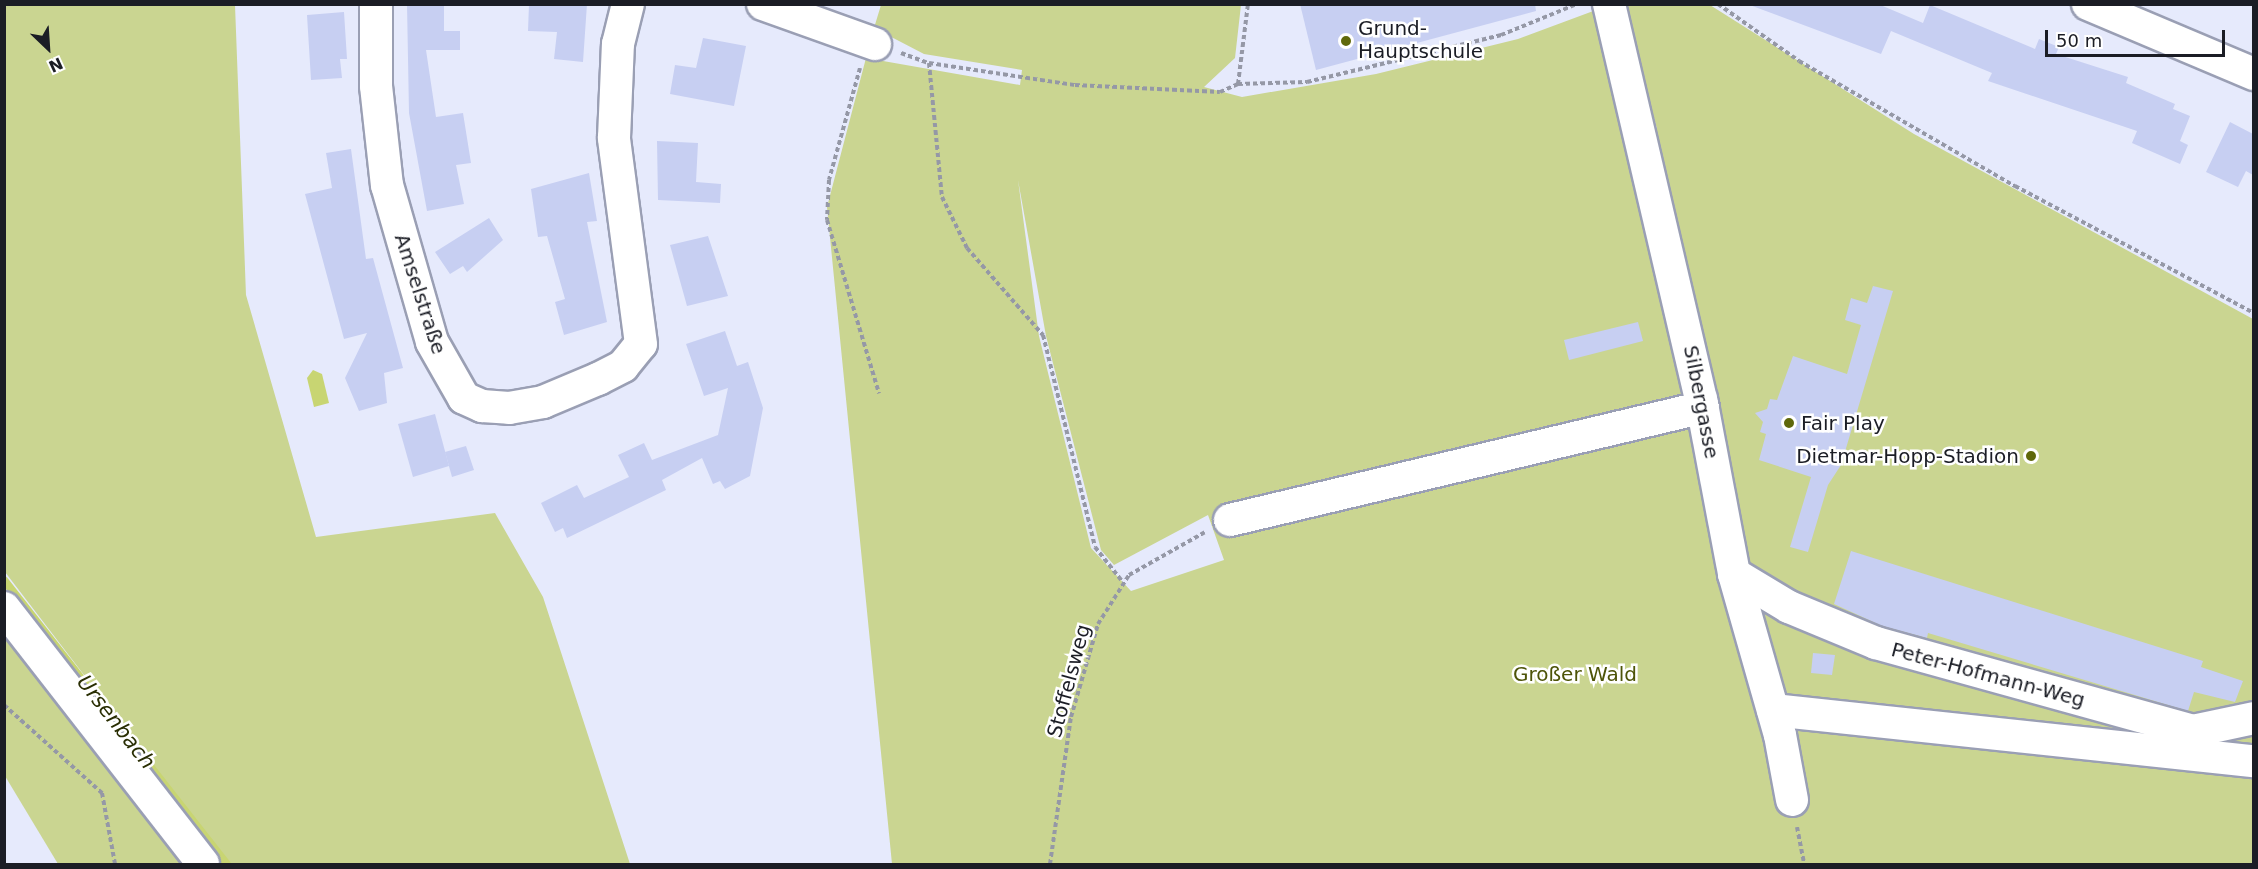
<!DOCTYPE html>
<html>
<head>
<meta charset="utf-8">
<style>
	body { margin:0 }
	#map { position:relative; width:2258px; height:869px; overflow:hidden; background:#e6eafc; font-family:"DejaVu Sans",sans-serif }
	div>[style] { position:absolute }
	.green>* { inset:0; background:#cad591 }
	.water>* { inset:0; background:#c8d572 }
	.stream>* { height:8px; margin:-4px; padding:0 4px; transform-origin:4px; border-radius:4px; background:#c8d572 }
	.building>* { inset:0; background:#c7cff2 }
	.path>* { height:4px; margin-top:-2px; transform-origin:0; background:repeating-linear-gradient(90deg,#9598a6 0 4.5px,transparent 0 7.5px) }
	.roads { filter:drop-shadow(2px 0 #9a9fb4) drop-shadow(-2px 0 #9a9fb4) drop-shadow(0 2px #9a9fb4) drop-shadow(0 -2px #9a9fb4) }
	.minor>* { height:32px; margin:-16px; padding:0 16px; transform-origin:16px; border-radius:16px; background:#fff }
	.dots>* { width:16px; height:16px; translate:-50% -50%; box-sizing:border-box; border:3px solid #fff; border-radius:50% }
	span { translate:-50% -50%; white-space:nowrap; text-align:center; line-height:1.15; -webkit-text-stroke:5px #fff; paint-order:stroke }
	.poi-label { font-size:20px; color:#1b1d25 }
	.left { translate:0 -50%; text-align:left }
	.right { translate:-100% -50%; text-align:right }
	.street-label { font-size:20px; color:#1b1d25 }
	.park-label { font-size:20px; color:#4d5408 }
	.water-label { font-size:21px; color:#292e03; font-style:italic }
	.frame { position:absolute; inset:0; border:6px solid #1b1d25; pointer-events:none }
	.north { position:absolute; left:18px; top:18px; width:60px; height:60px; -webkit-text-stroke:4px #fff; paint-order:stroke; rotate:155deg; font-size:16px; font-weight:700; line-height:24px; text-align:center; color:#1b1d25 }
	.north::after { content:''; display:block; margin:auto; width:21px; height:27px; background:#1b1d25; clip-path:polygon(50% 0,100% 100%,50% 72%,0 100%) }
	.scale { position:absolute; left:2045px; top:30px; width:180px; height:27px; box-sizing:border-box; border:3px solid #1b1d25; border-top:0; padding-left:8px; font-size:18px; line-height:21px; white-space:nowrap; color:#1b1d25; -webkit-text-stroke:4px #fff; paint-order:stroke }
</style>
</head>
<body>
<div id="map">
	<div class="green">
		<i style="clip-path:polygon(4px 5px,235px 5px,246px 295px,316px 537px,495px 513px,543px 597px,630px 864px,229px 864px,5px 572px)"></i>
		<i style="clip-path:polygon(evenodd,881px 5px,1241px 5px,1235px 58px,1204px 87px,1242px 97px,1376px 74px,1518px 39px,1596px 10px,1629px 138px,1657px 129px,1624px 5px,1710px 5px,1914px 134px,2253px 319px,2253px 864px,892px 864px,827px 207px,866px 58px,1020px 85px,1022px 70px,924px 54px,874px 28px,881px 5px,1018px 180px,1046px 336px,1101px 550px,1114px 565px,1208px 515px,1224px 560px,1131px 591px,1091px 548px,1039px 336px,1018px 180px)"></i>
		<i style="clip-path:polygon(4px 626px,190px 864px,58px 864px,5px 776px)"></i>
	</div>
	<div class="water">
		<i style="clip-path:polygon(313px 370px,322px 374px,329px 403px,314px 407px,307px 378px)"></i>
	</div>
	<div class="stream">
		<i style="left:4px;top:580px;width:361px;rotate:51.9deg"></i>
	</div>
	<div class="building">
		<i style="clip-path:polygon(407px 4px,444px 4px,444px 31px,460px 31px,460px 50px,426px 50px,436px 117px,463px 113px,471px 163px,456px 165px,464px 204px,427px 211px,409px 113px)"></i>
		<i style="clip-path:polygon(529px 4px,587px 4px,583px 62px,554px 59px,557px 32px,528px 31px)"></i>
		<i style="clip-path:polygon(1300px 4px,1535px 4px,1536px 11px,1316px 70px)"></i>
		<i style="clip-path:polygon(1747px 4px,1878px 4px,1923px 23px,1930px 5px,2035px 49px,2039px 39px,2059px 47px,2056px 54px,2128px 77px,2126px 83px,2175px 104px,2173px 109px,2190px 116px,2180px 141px,2188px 145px,2180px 164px,2132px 143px,2137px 131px,1988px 81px,1992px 73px,1891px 31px,1881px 54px)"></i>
		<i style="clip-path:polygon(344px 12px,347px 59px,340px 59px,342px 78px,311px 80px,307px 15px)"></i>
		<i style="clip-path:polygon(703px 38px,746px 46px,734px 106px,670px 94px,675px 65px,696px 68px)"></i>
		<i style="clip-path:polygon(2230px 122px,2253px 134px,2253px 175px,2246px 171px,2238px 187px,2206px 172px)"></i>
		<i style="clip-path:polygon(657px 141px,698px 143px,696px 182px,721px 184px,720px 203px,658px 200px)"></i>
		<i style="clip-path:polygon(351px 149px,366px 259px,373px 258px,403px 368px,384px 373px,387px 403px,359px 411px,345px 378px,367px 333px,344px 339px,305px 194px,332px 188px,326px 153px)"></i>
		<i style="clip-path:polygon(589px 173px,597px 221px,587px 222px,607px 322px,564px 335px,555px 302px,565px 299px,547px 236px,538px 237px,531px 189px)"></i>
		<i style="clip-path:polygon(489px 218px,503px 240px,467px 272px,463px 266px,450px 274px,435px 252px)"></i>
		<i style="clip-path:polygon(708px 236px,728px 296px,687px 306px,670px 245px)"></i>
		<i style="clip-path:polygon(1873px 286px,1893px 291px,1841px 465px,1828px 485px,1808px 552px,1790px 547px,1811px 477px,1759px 460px,1766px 434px,1760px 432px,1763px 422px,1755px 413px,1767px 409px,1770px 399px,1777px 400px,1793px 356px,1847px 374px,1861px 325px,1845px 320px,1851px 298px,1867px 303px)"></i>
		<i style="clip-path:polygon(1638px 322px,1643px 341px,1569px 360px,1564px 340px)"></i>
		<i style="clip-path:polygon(725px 331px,737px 366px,748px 362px,763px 408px,750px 476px,725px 489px,720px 481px,713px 484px,702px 458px,662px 480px,666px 490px,567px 538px,563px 528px,555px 532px,541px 503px,577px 485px,584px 498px,629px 477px,618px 455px,644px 443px,652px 460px,718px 435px,728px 388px,704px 396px,686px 344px)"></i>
		<i style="clip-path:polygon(435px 414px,449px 466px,413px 477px,398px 424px)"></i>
		<i style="clip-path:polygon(466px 446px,474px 470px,452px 477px,445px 452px)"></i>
		<i style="clip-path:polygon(1851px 551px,2203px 661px,2201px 667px,2243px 681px,2235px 702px,2194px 692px,2188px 711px,1928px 633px,1927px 638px,1882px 626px,1834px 604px)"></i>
		<i style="clip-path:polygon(1813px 653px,1835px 655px,1832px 675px,1811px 673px)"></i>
	</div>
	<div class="path">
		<i style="left:1718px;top:4px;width:99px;rotate:35.1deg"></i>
		<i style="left:1799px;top:61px;width:250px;rotate:30.1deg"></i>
		<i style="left:2015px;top:186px;width:271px;rotate:28deg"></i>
		<i style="left:901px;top:53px;width:30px;rotate:20deg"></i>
		<i style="left:929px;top:63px;width:148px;rotate:8.6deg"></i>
		<i style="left:1075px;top:85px;width:145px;rotate:2.8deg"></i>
		<i style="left:1220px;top:92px;width:20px;rotate:-24deg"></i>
		<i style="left:1238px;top:84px;width:69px;rotate:-1.7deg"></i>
		<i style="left:1307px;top:82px;width:200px;rotate:-13.6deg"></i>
		<i style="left:1501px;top:35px;width:82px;rotate:-22.2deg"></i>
		<i style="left:929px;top:63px;width:135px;rotate:84.5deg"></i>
		<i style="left:942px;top:197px;width:57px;rotate:63.9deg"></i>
		<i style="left:967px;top:248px;width:116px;rotate:48.9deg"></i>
		<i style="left:1043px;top:335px;width:218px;rotate:76.2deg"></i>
		<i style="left:1095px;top:547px;width:43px;rotate:51.5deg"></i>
		<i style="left:860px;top:68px;width:116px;rotate:105.5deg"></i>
		<i style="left:829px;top:180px;width:40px;rotate:92.9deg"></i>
		<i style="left:827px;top:220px;width:181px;rotate:73.3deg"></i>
		<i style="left:1238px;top:84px;width:81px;rotate:-82.9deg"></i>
		<i style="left:4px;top:705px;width:132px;rotate:41.9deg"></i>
		<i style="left:102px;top:793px;width:72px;rotate:79.6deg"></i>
		<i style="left:1797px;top:827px;width:38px;rotate:79deg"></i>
		<i style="left:1050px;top:864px;width:148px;rotate:-81.9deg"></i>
		<i style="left:1071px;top:717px;width:97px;rotate:-73.8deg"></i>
		<i style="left:1098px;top:624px;width:58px;rotate:-57.7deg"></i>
		<i style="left:1129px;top:575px;width:87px;rotate:-29.5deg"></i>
	</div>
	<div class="roads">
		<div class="minor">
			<i style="left:376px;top:4px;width:82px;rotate:90deg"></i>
			<i style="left:376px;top:86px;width:100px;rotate:83.7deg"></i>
			<i style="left:387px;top:185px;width:163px;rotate:74deg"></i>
			<i style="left:432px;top:342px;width:64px;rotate:60.3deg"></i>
			<i style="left:464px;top:398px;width:20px;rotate:24deg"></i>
			<i style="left:482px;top:406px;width:27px;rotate:4deg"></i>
			<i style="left:509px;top:408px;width:35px;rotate:-10deg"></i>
			<i style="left:543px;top:402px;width:60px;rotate:-22.7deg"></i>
			<i style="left:598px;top:379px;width:28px;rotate:-27deg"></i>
			<i style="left:623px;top:366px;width:28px;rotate:-51deg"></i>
			<i style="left:641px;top:344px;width:208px;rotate:-97.5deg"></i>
			<i style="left:614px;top:138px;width:94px;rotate:-87.6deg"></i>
			<i style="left:618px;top:44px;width:41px;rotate:-76deg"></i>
			<i style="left:763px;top:4px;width:119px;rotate:19.7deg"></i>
			<i style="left:1609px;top:4px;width:406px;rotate:76.9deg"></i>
			<i style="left:1701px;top:399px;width:178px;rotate:79.3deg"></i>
			<i style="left:1734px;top:574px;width:167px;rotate:74.1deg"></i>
			<i style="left:1780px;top:735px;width:66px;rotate:79.5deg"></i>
			<i style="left:2088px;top:4px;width:180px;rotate:22.9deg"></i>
			<i style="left:1230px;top:520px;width:486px;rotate:-13.4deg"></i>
			<i style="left:1734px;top:574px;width:64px;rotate:31deg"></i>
			<i style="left:1789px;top:607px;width:94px;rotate:22.5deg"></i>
			<i style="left:1876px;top:643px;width:329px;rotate:15.5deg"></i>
			<i style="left:2193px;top:731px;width:62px;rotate:-12deg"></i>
			<i style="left:4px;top:608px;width:324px;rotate:52.1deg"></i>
			<i style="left:1773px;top:710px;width:484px;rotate:6.1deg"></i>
		</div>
	</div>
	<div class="dots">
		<i style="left:1346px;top:41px;background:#5f680b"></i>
		<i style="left:1789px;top:423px;background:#5f680b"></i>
		<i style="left:2031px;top:456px;background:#5f680b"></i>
	</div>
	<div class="poi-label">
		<span class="left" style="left:1358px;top:40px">Grund-<br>Hauptschule</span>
		<span class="left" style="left:1801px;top:423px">Fair Play</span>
		<span class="right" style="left:2019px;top:456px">Dietmar-Hopp-Stadion</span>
	</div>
	<div class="street-label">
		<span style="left:420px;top:294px;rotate:72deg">Amselstraße</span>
		<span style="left:1701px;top:402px;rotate:79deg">Silbergasse</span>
		<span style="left:1988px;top:675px;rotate:15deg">Peter-Hofmann-Weg</span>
		<span style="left:1069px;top:681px;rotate:-75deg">Stoffelsweg</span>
	</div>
	<div class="park-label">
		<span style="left:1575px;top:674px">Großer Wald</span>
	</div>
	<div class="water-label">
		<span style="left:116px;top:722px;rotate:52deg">Ursenbach</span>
	</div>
	<div class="frame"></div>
	<div class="north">N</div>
	<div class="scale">50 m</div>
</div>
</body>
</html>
